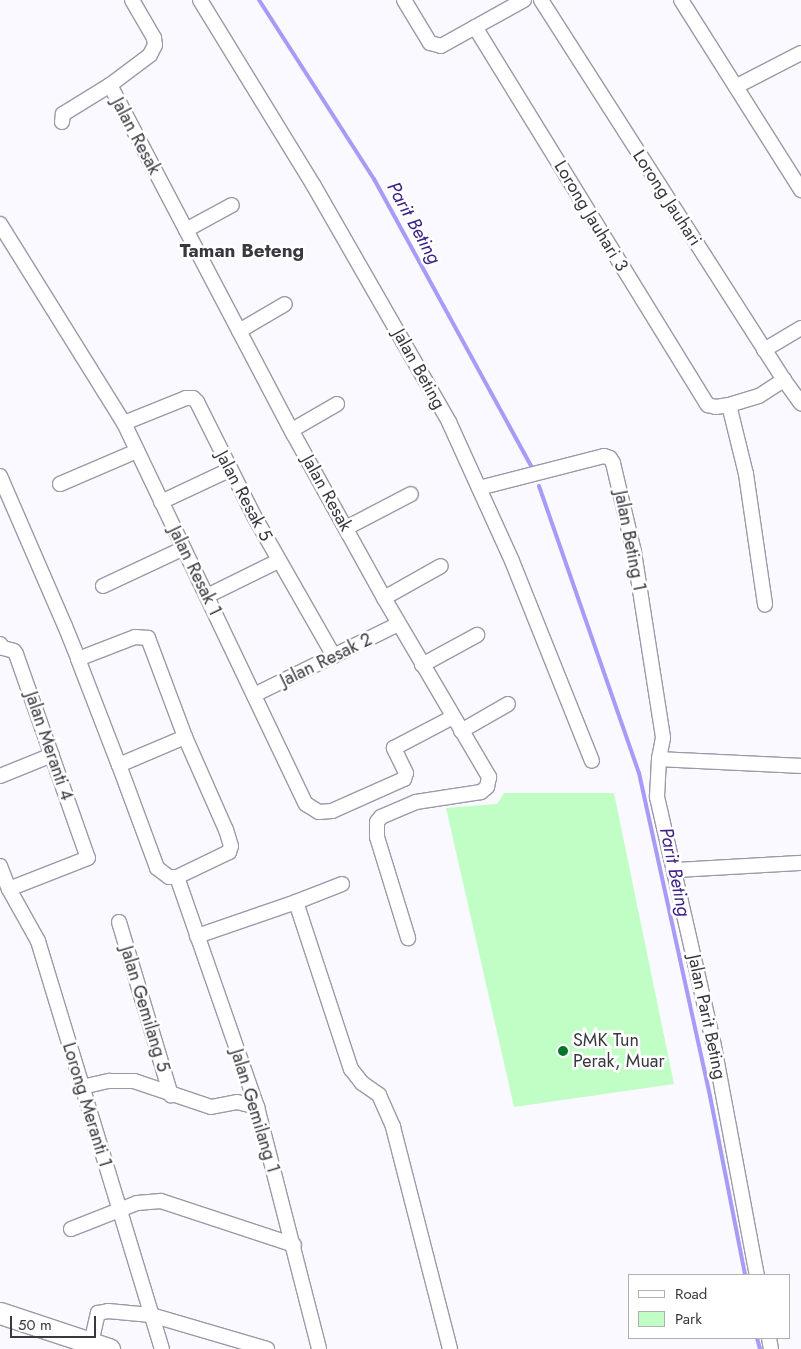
<!DOCTYPE html>
<html>
<head>
<meta charset="utf-8">
<style>
	body { margin:0 }
	#map { position:relative; width:801px; height:1349px; overflow:hidden; background:#f9f9ff; font-family:Jost,sans-serif }
	div>[style] { position:absolute }
	.green>* { inset:0; background:#c0fec6 }
	.stream>* { height:4px; margin:-2px; padding:0 2px; transform-origin:2px; border-radius:2px; background:#a69cf7 }
	.roads { filter:drop-shadow(1px 0 #9b9aa8) drop-shadow(-1px 0 #9b9aa8) drop-shadow(0 1px #9b9aa8) drop-shadow(0 -1px #9b9aa8) }
	.minor>* { height:14px; margin:-7px; padding:0 7px; transform-origin:7px; border-radius:7px; background:#fff }
	.primary>* { height:21px; margin:-10.5px; padding:0 10.5px; transform-origin:10.5px; border-radius:10.5px; background:#fff }
	.dots>* { width:14px; height:14px; translate:-50% -50%; box-sizing:border-box; border:2px solid #fff; border-radius:50% }
	span { translate:-50% -50%; white-space:nowrap; text-align:center; line-height:1.15; -webkit-text-stroke:5px #fff; paint-order:stroke }
	.street-label { font-size:18px; color:#39383e }
	.poi-label { font-size:18px; color:#39383e }
	.left { translate:0 -50%; text-align:left }
	.water-label { font-size:19px; color:#3e2289; font-style:italic }
	.neighbourhood-label { font-size:19px; color:#39383e; font-weight:700 }
	.legend { position:absolute; left:628px; top:1274px; width:162px; height:65px; box-sizing:border-box; background:#fff; border:1px solid #b0afb2; margin:0; padding:6px 9px; list-style:none; font-size:15px; color:#39383e }
	.legend li { display:flex; align-items:center; gap:10px; height:25px }
	.legend b { width:25px; border:1px solid #b0afb2 }
	.scale { position:absolute; left:10px; top:1316px; width:86px; height:22px; box-sizing:border-box; border:2px solid #39383e; border-top:0; padding-left:6px; font-size:15px; line-height:18px; white-space:nowrap; color:#39383e; -webkit-text-stroke:4px #fff; paint-order:stroke }
</style>
</head>
<body>
<div id="map">
	<div class="green">
		<i style="clip-path:polygon(504px 793px,614px 793px,674px 1084px,514px 1107px,446px 808px,497px 804px)"></i>
	</div>
	<div class="stream">
		<i style="left:259px;top:0;width:213px;rotate:57.3deg"></i>
		<i style="left:374px;top:179px;width:328px;rotate:61.3deg"></i>
		<i style="left:539px;top:486px;width:304px;rotate:70.8deg"></i>
		<i style="left:639px;top:773px;width:331px;rotate:77.6deg"></i>
		<i style="left:710px;top:1096px;width:182px;rotate:78.9deg"></i>
		<i style="left:757px;top:1338px;width:11px;rotate:75deg"></i>
	</div>
	<div class="roads">
		<div class="minor">
			<i style="left:132px;top:0;width:44px;rotate:59.9deg"></i>
			<i style="left:154px;top:38px;width:7px;rotate:82deg"></i>
			<i style="left:155px;top:45px;width:11px;rotate:117deg"></i>
			<i style="left:150px;top:55px;width:50px;rotate:143.1deg"></i>
			<i style="left:110px;top:85px;width:395px;rotate:62.3deg"></i>
			<i style="left:294px;top:435px;width:186px;rotate:61.1deg"></i>
			<i style="left:384px;top:598px;width:208px;rotate:59.6deg"></i>
			<i style="left:489px;top:777px;width:10px;rotate:101deg"></i>
			<i style="left:487px;top:787px;width:8px;rotate:140deg"></i>
			<i style="left:481px;top:792px;width:66px;rotate:171.3deg"></i>
			<i style="left:416px;top:802px;width:38px;rotate:157deg"></i>
			<i style="left:381px;top:817px;width:6px;rotate:129deg"></i>
			<i style="left:377px;top:822px;width:15px;rotate:90deg"></i>
			<i style="left:377px;top:837px;width:106px;rotate:72.9deg"></i>
			<i style="left:200px;top:0;width:218px;rotate:58.5deg"></i>
			<i style="left:314px;top:186px;width:272px;rotate:60.2deg"></i>
			<i style="left:449px;top:422px;width:153px;rotate:65.6deg"></i>
			<i style="left:512px;top:561px;width:215px;rotate:68.2deg"></i>
			<i style="left:404px;top:0;width:50px;rotate:58.8deg"></i>
			<i style="left:430px;top:43px;width:11px;rotate:15deg"></i>
			<i style="left:441px;top:46px;width:95px;rotate:-29deg"></i>
			<i style="left:541px;top:0;width:451px;rotate:57.4deg"></i>
			<i style="left:784px;top:380px;width:29px;rotate:54deg"></i>
			<i style="left:681px;top:0;width:225px;rotate:57.7deg"></i>
			<i style="left:475px;top:27px;width:444px;rotate:58.4deg"></i>
			<i style="left:708px;top:405px;width:8px;rotate:14deg"></i>
			<i style="left:716px;top:407px;width:13px;rotate:-9deg"></i>
			<i style="left:729px;top:405px;width:31px;rotate:-17deg"></i>
			<i style="left:759px;top:396px;width:30px;rotate:-33deg"></i>
			<i style="left:737px;top:86px;width:72px;rotate:-27.3deg"></i>
			<i style="left:62px;top:122px;width:8px;rotate:-83deg"></i>
			<i style="left:63px;top:114px;width:55px;rotate:-31.7deg"></i>
			<i style="left:0;top:224px;width:234px;rotate:58.1deg"></i>
			<i style="left:124px;top:423px;width:422px;rotate:64.5deg"></i>
			<i style="left:306px;top:804px;width:15px;rotate:32deg"></i>
			<i style="left:319px;top:812px;width:13px;rotate:-4deg"></i>
			<i style="left:332px;top:811px;width:79px;rotate:-24deg"></i>
			<i style="left:404px;top:779px;width:6px;rotate:-72deg"></i>
			<i style="left:406px;top:773px;width:28px;rotate:-116deg"></i>
			<i style="left:394px;top:748px;width:67px;rotate:-27.7deg"></i>
			<i style="left:186px;top:230px;width:52px;rotate:-28.5deg"></i>
			<i style="left:239px;top:331px;width:53px;rotate:-30.4deg"></i>
			<i style="left:764px;top:350px;width:43px;rotate:-30.7deg"></i>
			<i style="left:729px;top:405px;width:71px;rotate:76.2deg"></i>
			<i style="left:746px;top:474px;width:132px;rotate:81.7deg"></i>
			<i style="left:124px;top:423px;width:67px;rotate:-22deg"></i>
			<i style="left:186px;top:398px;width:7px"></i>
			<i style="left:193px;top:398px;width:6px;rotate:45deg"></i>
			<i style="left:197px;top:402px;width:127px;rotate:63.4deg"></i>
			<i style="left:254px;top:516px;width:161px;rotate:60.3deg"></i>
			<i style="left:292px;top:430px;width:52px;rotate:-30deg"></i>
			<i style="left:0;top:476px;width:163px;rotate:66.6deg"></i>
			<i style="left:65px;top:626px;width:35px;rotate:68deg"></i>
			<i style="left:78px;top:659px;width:114px;rotate:68.9deg"></i>
			<i style="left:119px;top:765px;width:110px;rotate:69.7deg"></i>
			<i style="left:157px;top:868px;width:15px;rotate:37deg"></i>
			<i style="left:169px;top:877px;width:8px"></i>
			<i style="left:177px;top:877px;width:58px;rotate:-25.7deg"></i>
			<i style="left:229px;top:852px;width:6px;rotate:-72deg"></i>
			<i style="left:231px;top:846px;width:17px;rotate:-107deg"></i>
			<i style="left:226px;top:830px;width:102px;rotate:-113.8deg"></i>
			<i style="left:185px;top:737px;width:106px;rotate:-110.5deg"></i>
			<i style="left:148px;top:638px;width:13px;rotate:-176deg"></i>
			<i style="left:135px;top:637px;width:61px;rotate:158.9deg"></i>
			<i style="left:60px;top:484px;width:84px;rotate:-23.2deg"></i>
			<i style="left:479px;top:488px;width:129px;rotate:-14.4deg"></i>
			<i style="left:604px;top:456px;width:6px;rotate:18deg"></i>
			<i style="left:610px;top:458px;width:6px;rotate:59deg"></i>
			<i style="left:613px;top:463px;width:91px;rotate:76.7deg"></i>
			<i style="left:634px;top:552px;width:188px;rotate:81.1deg"></i>
			<i style="left:663px;top:738px;width:21px;rotate:101deg"></i>
			<i style="left:659px;top:759px;width:38px;rotate:93deg"></i>
			<i style="left:657px;top:797px;width:250px;rotate:77.1deg"></i>
			<i style="left:713px;top:1041px;width:238px;rotate:79.4deg"></i>
			<i style="left:161px;top:502px;width:75px;rotate:-25.2deg"></i>
			<i style="left:346px;top:528px;width:73px;rotate:-27.6deg"></i>
			<i style="left:103px;top:586px;width:89px;rotate:-25.1deg"></i>
			<i style="left:207px;top:596px;width:79px;rotate:-26.2deg"></i>
			<i style="left:384px;top:598px;width:65px;rotate:-29.3deg"></i>
			<i style="left:0;top:644px;width:5px;rotate:53deg"></i>
			<i style="left:3px;top:648px;width:11px;rotate:15deg"></i>
			<i style="left:14px;top:651px;width:4px;rotate:56deg"></i>
			<i style="left:16px;top:654px;width:216px;rotate:70.6deg"></i>
			<i style="left:88px;top:858px;width:85px;rotate:158.6deg"></i>
			<i style="left:422px;top:665px;width:63px;rotate:-28.6deg"></i>
			<i style="left:254px;top:695px;width:161px;rotate:-26.2deg"></i>
			<i style="left:461px;top:731px;width:54px;rotate:-29.9deg"></i>
			<i style="left:659px;top:759px;width:142px;rotate:2.8deg"></i>
			<i style="left:119px;top:765px;width:72px;rotate:-23deg"></i>
			<i style="left:0;top:776px;width:56px;rotate:-22deg"></i>
			<i style="left:0;top:866px;width:25px;rotate:69deg"></i>
			<i style="left:9px;top:889px;width:60px;rotate:60.9deg"></i>
			<i style="left:38px;top:941px;width:426px;rotate:73.1deg"></i>
			<i style="left:675px;top:870px;width:126px;rotate:-3.2deg"></i>
			<i style="left:177px;top:877px;width:244px;rotate:70.8deg"></i>
			<i style="left:257px;top:1107px;width:250px;rotate:75.6deg"></i>
			<i style="left:342px;top:884px;width:49px;rotate:158.6deg"></i>
			<i style="left:296px;top:902px;width:176px;rotate:71.8deg"></i>
			<i style="left:351px;top:1069px;width:18px;rotate:52deg"></i>
			<i style="left:362px;top:1083px;width:21px;rotate:35deg"></i>
			<i style="left:379px;top:1095px;width:35px;rotate:66deg"></i>
			<i style="left:393px;top:1127px;width:229px;rotate:75.6deg"></i>
			<i style="left:119px;top:922px;width:181px;rotate:73.3deg"></i>
			<i style="left:197px;top:936px;width:105px;rotate:-19deg"></i>
			<i style="left:82px;top:1087px;width:28px;rotate:-13deg"></i>
			<i style="left:109px;top:1081px;width:25px"></i>
			<i style="left:134px;top:1081px;width:81px;rotate:18.7deg"></i>
			<i style="left:211px;top:1107px;width:26px;rotate:-11deg"></i>
			<i style="left:237px;top:1102px;width:21px;rotate:14deg"></i>
			<i style="left:71px;top:1229px;width:71px;rotate:-21.5deg"></i>
			<i style="left:137px;top:1203px;width:24px;rotate:-5deg"></i>
			<i style="left:161px;top:1201px;width:140px;rotate:18.3deg"></i>
			<i style="left:769px;top:1338px;width:11px;rotate:80deg"></i>
			<i style="left:91px;top:1343px;width:31px;rotate:-77deg"></i>
			<i style="left:98px;top:1313px;width:10px;rotate:-11deg"></i>
			<i style="left:108px;top:1311px;width:43px;rotate:5.3deg"></i>
			<i style="left:151px;top:1315px;width:121px;rotate:16.3deg"></i>
		</div>
		<div class="primary">
			<i style="left:0;top:1313px;width:115px;rotate:18.3deg"></i>
		</div>
	</div>
	<div class="dots">
		<i style="left:563px;top:1051px;background:#02762a"></i>
	</div>
	<div class="street-label">
		<span style="left:136px;top:136px;rotate:62deg">Jalan Resak</span>
		<span style="left:667px;top:198px;rotate:57deg">Lorong Jauhari</span>
		<span style="left:591px;top:216px;rotate:59deg">Lorong Jauhari 3</span>
		<span style="left:419px;top:369px;rotate:61deg">Jalan Beting</span>
		<span style="left:327px;top:493px;rotate:61deg">Jalan Resak</span>
		<span style="left:244px;top:496px;rotate:62deg">Jalan Resak 5</span>
		<span style="left:630px;top:541px;rotate:79deg">Jalan Beting 1</span>
		<span style="left:195px;top:571px;rotate:64deg">Jalan Resak 1</span>
		<span style="left:326px;top:660px;rotate:-26deg">Jalan Resak 2</span>
		<span style="left:49px;top:746px;rotate:71deg">Jalan Meranti 4</span>
		<span style="left:145px;top:1009px;rotate:73deg">Jalan Gemilang 5</span>
		<span style="left:707px;top:1017px;rotate:78deg">Jalan Parit Beting</span>
		<span style="left:87px;top:1105px;rotate:73deg">Lorong Meranti 1</span>
		<span style="left:255px;top:1111px;rotate:73deg">Jalan Gemilang 1</span>
	</div>
	<div class="poi-label">
		<span class="left" style="left:573px;top:1051px">SMK Tun<br>Perak, Muar</span>
	</div>
	<div class="water-label">
		<span style="left:414px;top:223px;rotate:61deg">Parit Beting</span>
		<span style="left:675px;top:872px;rotate:78deg">Parit Beting</span>
	</div>
	<div class="neighbourhood-label">
		<span style="left:242px;top:251px">Taman Beteng</span>
	</div>
	<ul class="legend">
	<li><b style="height:6px;background:#fff"></b>Road</li>
	<li><b style="height:14px;background:#c0fec6"></b>Park</li>
	</ul>
	<div class="scale">50 m</div>
</div>
</body>
</html>
